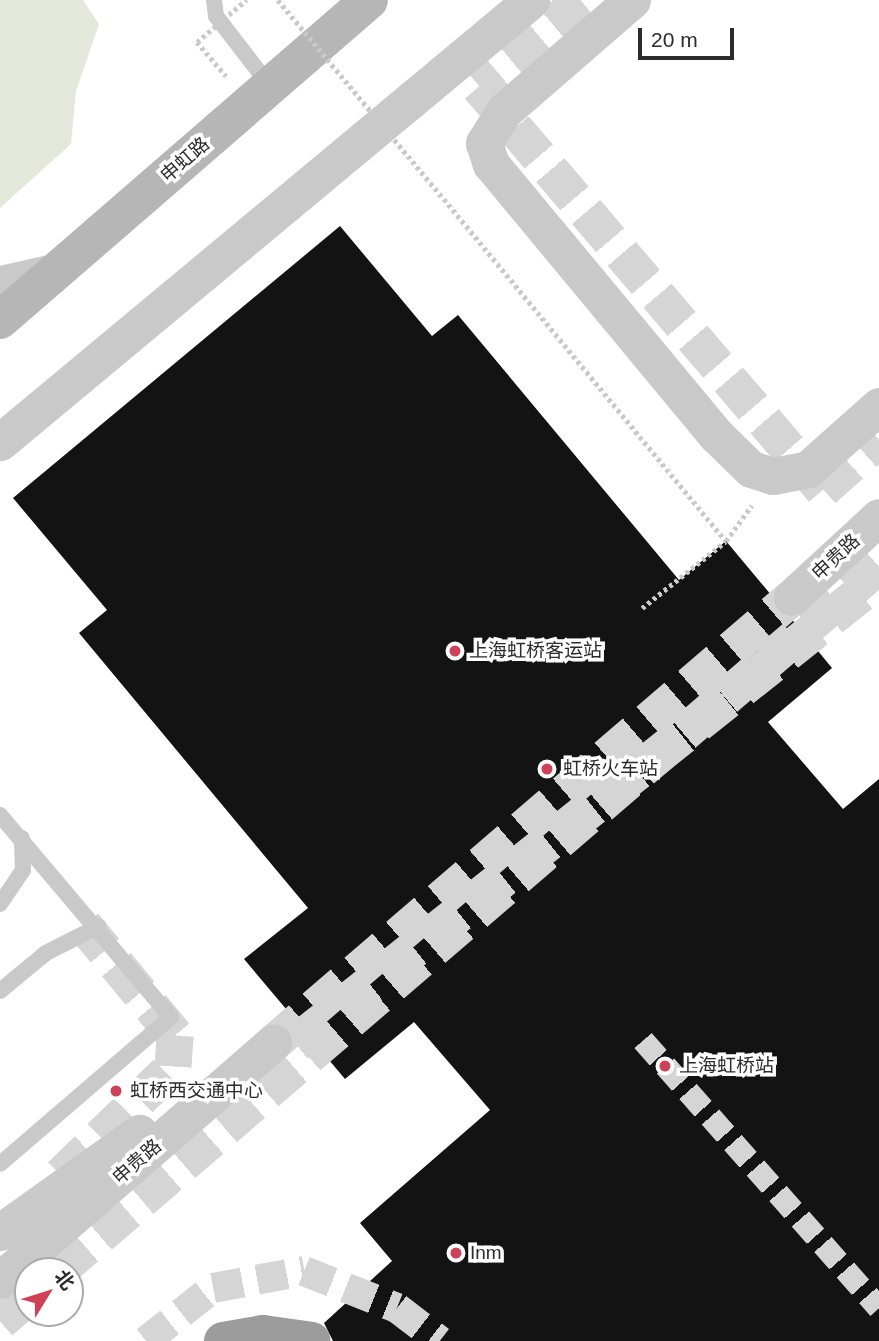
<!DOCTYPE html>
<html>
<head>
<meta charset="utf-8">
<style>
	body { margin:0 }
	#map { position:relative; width:879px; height:1341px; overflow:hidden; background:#fff; font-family:Arial,"Noto Sans SC",sans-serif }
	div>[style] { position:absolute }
	.green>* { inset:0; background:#e3e8db }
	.building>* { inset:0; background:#131313 }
	.pedestrian-tunnel>* { height:23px; margin-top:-11.5px; transform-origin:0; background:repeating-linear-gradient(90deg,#d5d5d5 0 23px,transparent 0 34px) }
	.minor-tunnel>* { height:30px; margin-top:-15px; transform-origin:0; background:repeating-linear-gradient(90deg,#d5d5d5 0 30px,transparent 0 45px) }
	.tertiary-tunnel>* { height:37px; margin-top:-18.5px; transform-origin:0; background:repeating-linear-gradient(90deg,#d5d5d5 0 37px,transparent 0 55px) }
	.secondary-tunnel>* { height:38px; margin-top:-19px; transform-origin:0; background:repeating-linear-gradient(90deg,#d5d5d5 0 38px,transparent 0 57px) }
	.path>* { height:4.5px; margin-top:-2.25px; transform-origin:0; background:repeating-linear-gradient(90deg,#c9c9c9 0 3.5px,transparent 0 7px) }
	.service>* { height:16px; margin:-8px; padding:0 8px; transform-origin:8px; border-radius:8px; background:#c9c9c9 }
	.tertiary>* { height:37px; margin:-18.5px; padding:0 18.5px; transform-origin:18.5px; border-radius:18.5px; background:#c9c9c9 }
	.secondary>* { height:38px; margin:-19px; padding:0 19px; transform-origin:19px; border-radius:19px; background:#b6b6b6 }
	.trunk>* { height:38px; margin:-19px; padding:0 19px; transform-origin:19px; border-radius:19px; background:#9c9c9c }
	.path-bridge>* { height:4.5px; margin-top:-2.25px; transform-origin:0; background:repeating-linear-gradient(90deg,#c9c9c9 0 3.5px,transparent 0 7px) }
	.dots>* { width:19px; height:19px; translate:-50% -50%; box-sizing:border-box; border:4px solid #fff; border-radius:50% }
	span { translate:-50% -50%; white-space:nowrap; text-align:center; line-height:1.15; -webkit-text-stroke:7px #fff; paint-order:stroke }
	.street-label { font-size:19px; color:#2c2c2c }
	.poi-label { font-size:19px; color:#2c2c2c }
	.left { translate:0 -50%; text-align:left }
	.north { position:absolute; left:14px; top:1257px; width:70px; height:70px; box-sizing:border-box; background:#fff; border:2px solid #ababab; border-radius:50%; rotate:52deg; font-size:19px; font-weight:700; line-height:28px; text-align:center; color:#2c2c2c }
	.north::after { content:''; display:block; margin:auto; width:24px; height:32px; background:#cf4157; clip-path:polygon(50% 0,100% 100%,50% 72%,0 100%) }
	.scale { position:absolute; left:638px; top:28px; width:96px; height:32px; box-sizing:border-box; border:4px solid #2c2c2c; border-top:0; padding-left:9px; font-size:21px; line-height:24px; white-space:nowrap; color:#2c2c2c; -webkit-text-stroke:5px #fff; paint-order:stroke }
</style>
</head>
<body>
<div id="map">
	<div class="green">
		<i style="clip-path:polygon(0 0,83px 0,99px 24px,76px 91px,71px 144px,0 208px)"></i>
	</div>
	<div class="building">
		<i style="clip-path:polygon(340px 226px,432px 336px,458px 315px,679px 580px,726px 541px,772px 596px,776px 611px,790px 617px,832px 668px,768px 722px,843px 809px,879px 779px,879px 1341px,333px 1341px,324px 1323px,392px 1261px,360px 1223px,490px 1110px,414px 1022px,345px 1079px,244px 959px,308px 908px,79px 633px,107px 610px,13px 498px)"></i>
	</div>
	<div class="pedestrian-tunnel">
		<i style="left:643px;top:1040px;width:357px;rotate:48.6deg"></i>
	</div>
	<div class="minor-tunnel">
		<i style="left:146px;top:1341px;width:85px;rotate:-38.3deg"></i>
		<i style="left:213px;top:1288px;width:93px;rotate:-10.6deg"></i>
		<i style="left:304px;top:1271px;width:100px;rotate:21.7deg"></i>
		<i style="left:397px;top:1308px;width:54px;rotate:37.5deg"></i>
	</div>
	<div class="tertiary-tunnel">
		<i style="left:581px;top:0;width:133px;rotate:139.9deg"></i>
		<i style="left:479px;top:86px;width:530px;rotate:49.52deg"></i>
		<i style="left:823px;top:489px;width:75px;rotate:-41.8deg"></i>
		<i style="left:273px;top:1043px;width:684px;rotate:-40.67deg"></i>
		<i style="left:61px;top:1175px;width:156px;rotate:-44.2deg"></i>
		<i style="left:173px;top:1066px;width:31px;rotate:-86deg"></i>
		<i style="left:175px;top:1035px;width:143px;rotate:-129.6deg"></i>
		<i style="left:58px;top:1271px;width:1083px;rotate:-40.69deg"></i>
		<i style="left:0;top:1321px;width:37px;rotate:-41deg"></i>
	</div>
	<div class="secondary-tunnel">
		<i style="left:251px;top:1079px;width:803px;rotate:-38.53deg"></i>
	</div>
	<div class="path">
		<i style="left:197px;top:42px;width:45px;rotate:49.5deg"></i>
		<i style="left:444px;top:199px;width:443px;rotate:50.5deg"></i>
		<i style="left:642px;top:608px;width:107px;rotate:-38.6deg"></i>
		<i style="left:726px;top:541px;width:44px;rotate:-54.2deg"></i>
	</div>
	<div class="service">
		<i style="left:214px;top:0;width:16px;rotate:83deg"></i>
		<i style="left:216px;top:16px;width:88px;rotate:52.4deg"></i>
		<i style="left:0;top:815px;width:265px;rotate:49.8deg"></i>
		<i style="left:171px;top:1017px;width:225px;rotate:139.3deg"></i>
		<i style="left:0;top:904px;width:41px;rotate:-55.9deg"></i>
		<i style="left:23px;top:870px;width:32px;rotate:-92deg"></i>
		<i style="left:0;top:991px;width:60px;rotate:-39.6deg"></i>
		<i style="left:46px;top:953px;width:59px;rotate:-27deg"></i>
	</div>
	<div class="tertiary">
		<i style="left:632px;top:0;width:169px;rotate:139.1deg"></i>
		<i style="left:504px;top:111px;width:38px;rotate:122deg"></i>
		<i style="left:484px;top:143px;width:22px;rotate:72deg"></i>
		<i style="left:491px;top:164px;width:352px;rotate:50.3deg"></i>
		<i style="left:716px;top:435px;width:49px;rotate:44.2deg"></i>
		<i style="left:751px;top:469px;width:23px;rotate:18deg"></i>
		<i style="left:773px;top:476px;width:36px;rotate:-11deg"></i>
		<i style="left:808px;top:469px;width:95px;rotate:-41.6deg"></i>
		<i style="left:0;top:284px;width:55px;rotate:-12.5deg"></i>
		<i style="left:0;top:442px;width:691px;rotate:-39.77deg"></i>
		<i style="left:792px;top:597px;width:118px;rotate:-42.6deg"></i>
		<i style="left:0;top:1232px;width:171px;rotate:-35.5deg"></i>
		<i style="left:0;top:1280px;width:362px;rotate:-41deg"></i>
	</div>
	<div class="secondary">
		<i style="left:0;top:320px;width:488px;rotate:-40.9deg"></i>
	</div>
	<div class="trunk">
		<i style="left:223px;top:1341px;width:41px;rotate:-9.9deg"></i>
		<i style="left:263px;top:1334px;width:49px;rotate:8.1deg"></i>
	</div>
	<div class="path-bridge">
		<i style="left:278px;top:0;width:259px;rotate:50.2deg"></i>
		<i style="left:197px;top:42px;width:65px;rotate:-40.6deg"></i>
	</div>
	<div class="dots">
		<i style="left:455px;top:651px;background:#cf4157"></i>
		<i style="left:547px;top:769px;background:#cf4157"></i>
		<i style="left:665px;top:1066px;background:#cf4157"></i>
		<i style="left:116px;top:1091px;background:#cf4157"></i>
		<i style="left:456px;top:1253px;background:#cf4157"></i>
	</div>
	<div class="street-label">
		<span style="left:185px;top:160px;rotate:-41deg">申虹路</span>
		<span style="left:836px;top:557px;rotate:-43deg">申贵路</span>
		<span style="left:137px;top:1162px;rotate:-41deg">申贵路</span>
	</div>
	<div class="poi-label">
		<span class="left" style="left:469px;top:651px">上海虹桥客运站</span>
		<span class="left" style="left:563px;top:769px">虹桥火车站</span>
		<span class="left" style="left:679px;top:1066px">上海虹桥站</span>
		<span class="left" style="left:130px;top:1091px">虹桥西交通中心</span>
		<span class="left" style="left:470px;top:1253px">Inm</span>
	</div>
	<div class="north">北</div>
	<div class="scale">20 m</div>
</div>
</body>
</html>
